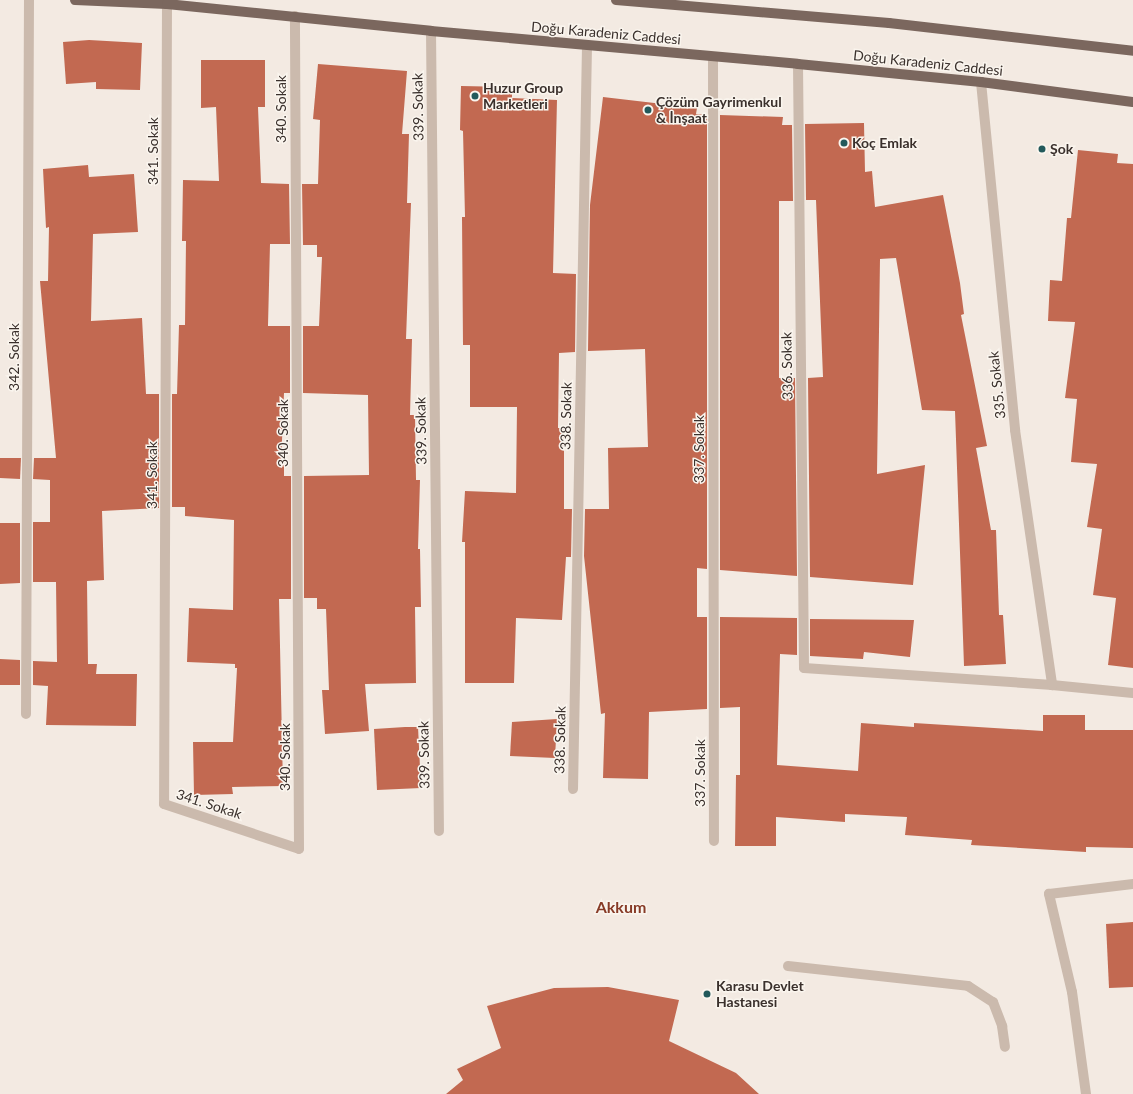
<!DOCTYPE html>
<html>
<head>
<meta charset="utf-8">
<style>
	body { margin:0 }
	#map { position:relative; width:1133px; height:1094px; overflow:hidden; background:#f3eae2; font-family:Lato,sans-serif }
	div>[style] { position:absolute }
	.building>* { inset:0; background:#c26951 }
	.service>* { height:10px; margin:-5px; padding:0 5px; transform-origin:5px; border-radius:5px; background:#cbbaad }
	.minor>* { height:10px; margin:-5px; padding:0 5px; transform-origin:5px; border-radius:5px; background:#cbbaad }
	.primary>* { height:10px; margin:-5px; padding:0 5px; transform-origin:5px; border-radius:5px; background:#7b675e }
	.dots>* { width:11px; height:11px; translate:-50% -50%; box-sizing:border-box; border:2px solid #faf5ee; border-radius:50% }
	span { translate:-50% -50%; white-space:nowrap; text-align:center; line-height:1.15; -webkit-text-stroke:3px #faf5ee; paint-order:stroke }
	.street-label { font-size:14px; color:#3a302c }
	.poi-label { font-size:14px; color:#3a302c; font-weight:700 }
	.left { translate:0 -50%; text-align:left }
	.quarter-label { font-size:16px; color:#873b27; font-weight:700 }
</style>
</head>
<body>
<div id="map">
	<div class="building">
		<i style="clip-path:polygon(89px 40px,142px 43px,140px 90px,96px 89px,96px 82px,66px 84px,63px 42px)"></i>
		<i style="clip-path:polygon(201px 60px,265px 60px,265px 107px,258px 107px,261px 183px,289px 184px,290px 244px,270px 244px,268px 326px,290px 326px,290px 393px,284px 393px,281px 464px,284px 464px,284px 476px,291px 476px,291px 599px,279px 599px,283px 786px,232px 787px,233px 794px,194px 795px,193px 742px,233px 742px,237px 668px,235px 668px,235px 664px,187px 662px,189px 608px,233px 610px,234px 520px,185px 516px,185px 507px,172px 507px,172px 394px,177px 394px,179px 325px,185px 325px,186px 241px,182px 241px,183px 180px,219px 181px,216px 107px,201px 108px)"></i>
		<i style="clip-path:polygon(318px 64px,407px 71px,402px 134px,409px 134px,407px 203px,411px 203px,406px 339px,412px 339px,410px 415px,415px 415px,416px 480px,420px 480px,418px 549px,420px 549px,421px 607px,415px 607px,416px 683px,365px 684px,369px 731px,325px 734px,322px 690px,329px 690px,326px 609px,317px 609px,317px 598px,304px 598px,304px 476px,369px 475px,368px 395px,303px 393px,303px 326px,319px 326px,322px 257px,317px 257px,317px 245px,303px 245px,302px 184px,318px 184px,320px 120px,313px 119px)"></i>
		<i style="clip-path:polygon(461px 86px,512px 87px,512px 98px,557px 100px,553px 273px,576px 274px,575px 352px,559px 353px,558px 428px,564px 428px,564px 509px,572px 509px,571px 557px,566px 557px,562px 620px,516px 618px,514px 683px,465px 683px,465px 542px,462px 542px,465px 491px,516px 493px,517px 407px,470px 407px,470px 345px,463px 345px,462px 217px,465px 217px,463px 131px,460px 130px)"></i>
		<i style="clip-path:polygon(603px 97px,697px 108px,696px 114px,707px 115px,707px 569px,697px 568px,697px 617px,707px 617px,707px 709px,649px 712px,648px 779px,603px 778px,605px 713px,601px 714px,584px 556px,585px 509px,609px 509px,608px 448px,648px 447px,645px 349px,588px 351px,590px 205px)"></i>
		<i style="clip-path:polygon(720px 115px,783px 117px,782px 125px,792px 125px,793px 201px,779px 201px,779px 378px,795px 378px,797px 576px,720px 570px)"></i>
		<i style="clip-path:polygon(864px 123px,865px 172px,872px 171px,875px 207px,943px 195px,960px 283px,964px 314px,961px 315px,987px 446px,976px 448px,991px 530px,996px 530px,999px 615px,1003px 615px,1006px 664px,964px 666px,955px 411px,922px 410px,896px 258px,880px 259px,877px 474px,925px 465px,913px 585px,810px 577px,808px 378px,823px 377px,816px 200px,806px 200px,805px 124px)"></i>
		<i style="clip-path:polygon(1078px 150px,1118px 154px,1117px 163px,1133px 164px,1133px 668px,1108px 665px,1116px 598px,1093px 595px,1102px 529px,1087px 527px,1097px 464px,1071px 462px,1077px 399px,1065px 398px,1075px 322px,1048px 321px,1050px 280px,1062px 281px,1067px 218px,1071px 218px)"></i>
		<i style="clip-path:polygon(88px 165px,89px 177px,134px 174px,138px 232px,93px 234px,91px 321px,142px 318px,146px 394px,159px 394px,159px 508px,102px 511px,104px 580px,87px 581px,88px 664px,97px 664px,96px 674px,137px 674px,136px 726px,46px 725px,48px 686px,33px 685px,33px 661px,57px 662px,56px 582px,33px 582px,33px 522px,50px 522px,50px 480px,33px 479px,34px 458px,56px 458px,40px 281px,48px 281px,49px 227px,46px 228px,43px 169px)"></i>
		<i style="clip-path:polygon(0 458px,21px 458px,20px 479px,0 478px)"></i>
		<i style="clip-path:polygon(0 523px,20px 523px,20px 583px,0 584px)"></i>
		<i style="clip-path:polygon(720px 617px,797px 618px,797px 655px,780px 654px,777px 765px,858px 771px,861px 723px,914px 727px,914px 723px,1043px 731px,1043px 715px,1085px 715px,1085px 730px,1133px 730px,1133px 848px,1086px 847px,1086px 852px,971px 845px,972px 840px,905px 835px,907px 817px,845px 814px,845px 822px,776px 817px,776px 846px,735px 846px,736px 775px,740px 775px,740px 707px,720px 708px)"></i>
		<i style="clip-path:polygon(810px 619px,914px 620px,910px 657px,864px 652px,863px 659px,810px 656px)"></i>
		<i style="clip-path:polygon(0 659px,20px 660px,20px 685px,0 685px)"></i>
		<i style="clip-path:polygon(557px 719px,555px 758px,510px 756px,512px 722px)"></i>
		<i style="clip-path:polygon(405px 727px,418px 727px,421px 788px,377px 790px,374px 729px)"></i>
		<i style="clip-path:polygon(1133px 922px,1133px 987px,1109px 988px,1106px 924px)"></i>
		<i style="clip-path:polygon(608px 987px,679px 1000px,669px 1041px,736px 1073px,759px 1094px,446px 1094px,463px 1080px,457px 1069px,501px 1048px,487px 1006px,554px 988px)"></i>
	</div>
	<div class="service">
		<i style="left:788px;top:966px;width:181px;rotate:6.3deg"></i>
		<i style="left:968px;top:986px;width:30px;rotate:33deg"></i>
		<i style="left:993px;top:1002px;width:26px;rotate:69deg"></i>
		<i style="left:1002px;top:1026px;width:21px;rotate:82deg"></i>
	</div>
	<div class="minor">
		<i style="left:167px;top:4px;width:800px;rotate:90.21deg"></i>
		<i style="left:164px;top:804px;width:142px;rotate:18.4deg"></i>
		<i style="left:299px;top:849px;width:833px;rotate:-90.28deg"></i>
		<i style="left:431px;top:31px;width:800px;rotate:89.43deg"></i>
		<i style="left:713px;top:57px;width:784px;rotate:89.93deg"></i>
		<i style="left:798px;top:64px;width:604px;rotate:89.43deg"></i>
		<i style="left:804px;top:668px;width:249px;rotate:3.9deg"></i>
		<i style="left:1052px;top:685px;width:81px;rotate:5.6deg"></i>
		<i style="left:981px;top:82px;width:350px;rotate:84.4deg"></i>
		<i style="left:1015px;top:430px;width:258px;rotate:81.7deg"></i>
		<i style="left:26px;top:714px;width:714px;rotate:-89.76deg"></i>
		<i style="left:573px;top:789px;width:744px;rotate:-88.92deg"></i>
		<i style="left:1086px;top:1094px;width:103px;rotate:-97.8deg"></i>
		<i style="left:1072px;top:992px;width:101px;rotate:-103.2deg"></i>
		<i style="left:1049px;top:894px;width:85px;rotate:-6.8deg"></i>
	</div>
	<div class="primary">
		<i style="left:75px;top:0;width:92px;rotate:2.5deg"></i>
		<i style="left:167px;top:4px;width:265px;rotate:5.8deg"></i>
		<i style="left:431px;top:31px;width:368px;rotate:5.1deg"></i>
		<i style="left:798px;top:64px;width:184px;rotate:5.6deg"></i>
		<i style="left:981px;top:82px;width:153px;rotate:7.5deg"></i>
		<i style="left:616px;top:0;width:274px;rotate:4.8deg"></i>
		<i style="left:889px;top:23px;width:246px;rotate:6.5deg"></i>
	</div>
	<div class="dots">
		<i style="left:475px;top:96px;background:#22595b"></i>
		<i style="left:648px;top:110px;background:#22595b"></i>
		<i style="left:844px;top:143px;background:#22595b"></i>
		<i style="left:1042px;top:149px;background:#22595b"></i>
		<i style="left:707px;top:994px;background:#22595b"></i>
	</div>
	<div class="street-label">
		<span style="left:606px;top:33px;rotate:5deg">Doğu Karadeniz Caddesi</span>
		<span style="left:928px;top:63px;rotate:6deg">Doğu Karadeniz Caddesi</span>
		<span style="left:418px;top:107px;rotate:-91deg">339. Sokak</span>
		<span style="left:281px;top:109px;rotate:-90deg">340. Sokak</span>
		<span style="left:153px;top:151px;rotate:-90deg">341. Sokak</span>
		<span style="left:14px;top:357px;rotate:-90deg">342. Sokak</span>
		<span style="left:787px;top:366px;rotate:-91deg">336. Sokak</span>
		<span style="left:997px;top:385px;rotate:-96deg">335. Sokak</span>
		<span style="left:566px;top:416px;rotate:-89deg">338. Sokak</span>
		<span style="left:421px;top:431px;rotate:-91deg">339. Sokak</span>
		<span style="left:283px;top:433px;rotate:-90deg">340. Sokak</span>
		<span style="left:699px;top:449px;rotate:-90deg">337. Sokak</span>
		<span style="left:152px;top:475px;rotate:-90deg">341. Sokak</span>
		<span style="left:560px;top:740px;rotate:-89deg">338. Sokak</span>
		<span style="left:424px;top:755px;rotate:-91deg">339. Sokak</span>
		<span style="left:285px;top:757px;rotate:-90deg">340. Sokak</span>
		<span style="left:700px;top:773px;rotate:-90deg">337. Sokak</span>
		<span style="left:209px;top:804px;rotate:18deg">341. Sokak</span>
	</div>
	<div class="poi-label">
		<span class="left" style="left:483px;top:96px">Huzur Group<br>Marketleri</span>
		<span class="left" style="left:656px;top:110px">Çözüm Gayrimenkul<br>&amp; İnşaat</span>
		<span class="left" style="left:852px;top:143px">Koç Emlak</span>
		<span class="left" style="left:1050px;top:149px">Şok</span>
		<span class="left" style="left:716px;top:994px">Karasu Devlet<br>Hastanesi</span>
	</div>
	<div class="quarter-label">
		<span style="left:621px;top:907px">Akkum</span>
	</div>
</div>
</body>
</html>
